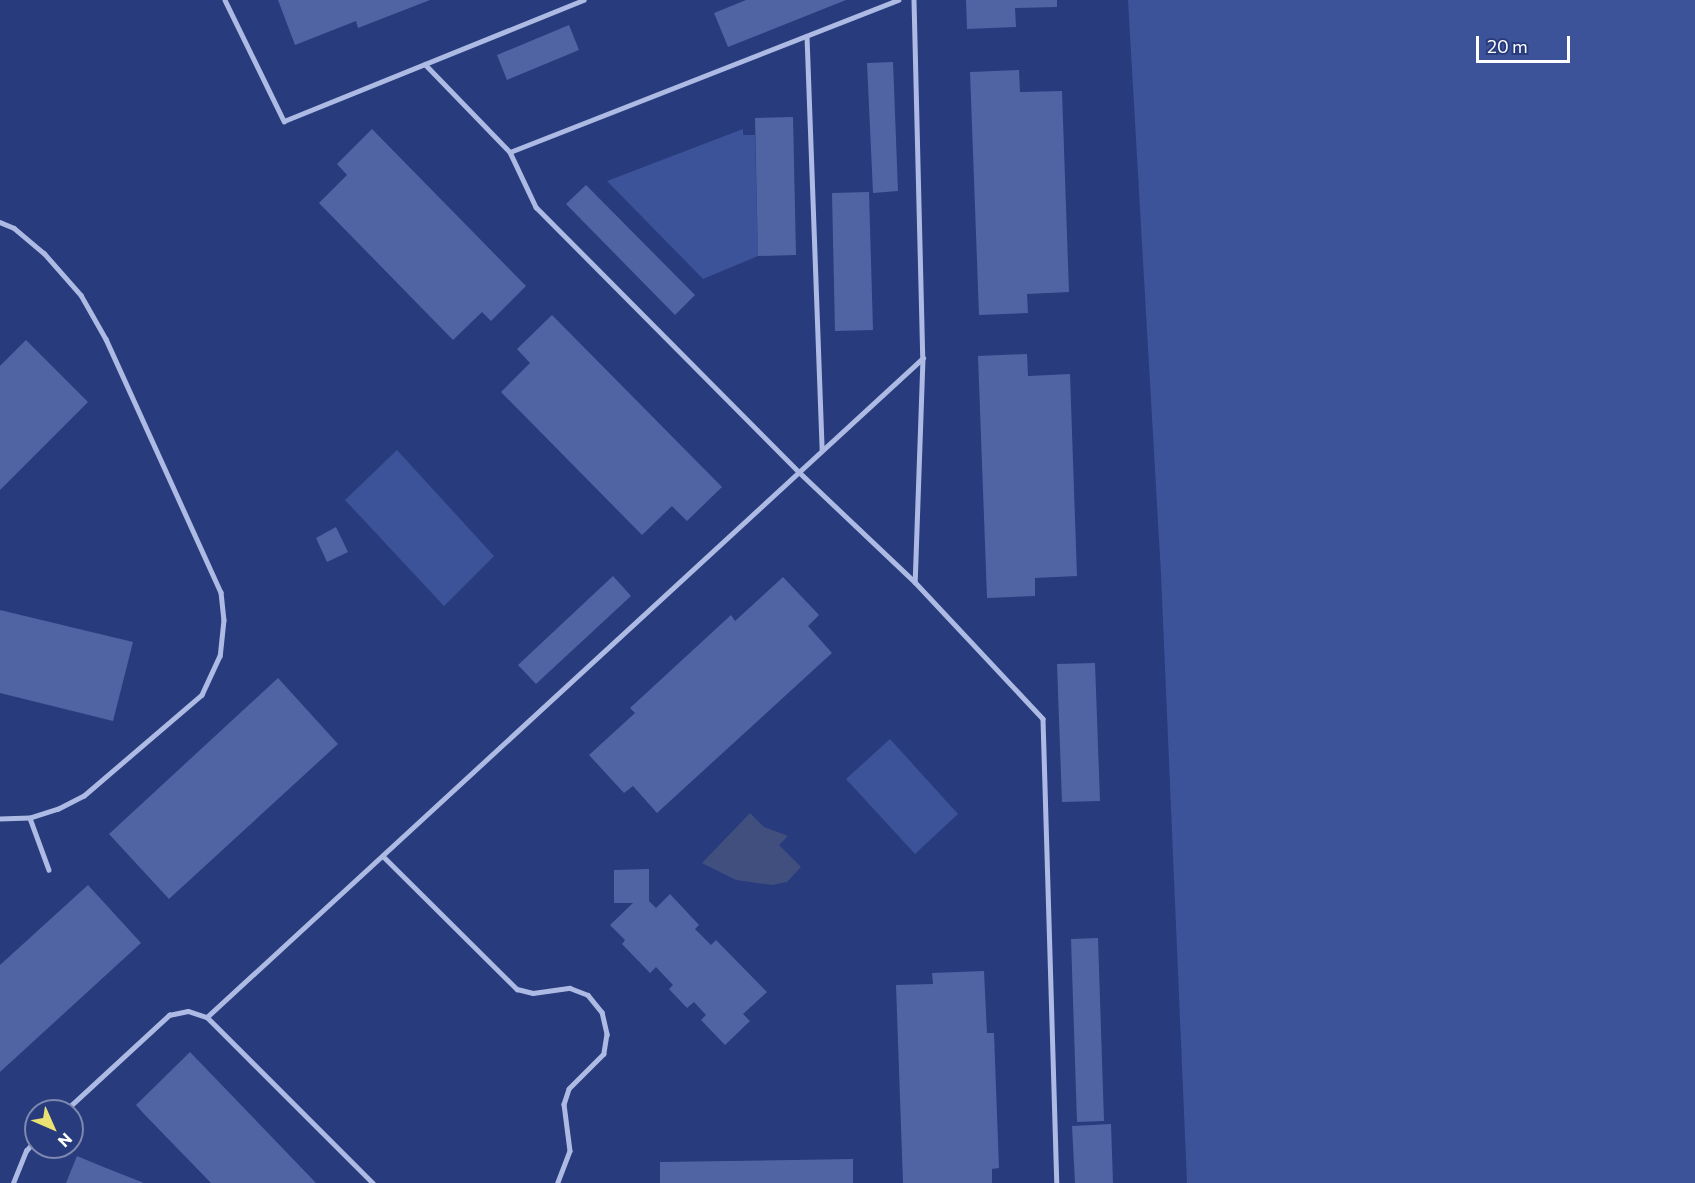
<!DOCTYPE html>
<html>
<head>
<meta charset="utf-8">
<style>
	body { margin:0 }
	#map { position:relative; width:1695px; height:1183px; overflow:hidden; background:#283b7c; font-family:Commissioner,sans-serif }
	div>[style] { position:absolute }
	.green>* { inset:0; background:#3c5399 }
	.water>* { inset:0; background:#414f7f }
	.building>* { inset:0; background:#5064a4 }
	.service>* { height:4.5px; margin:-2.25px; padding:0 2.25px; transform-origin:2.25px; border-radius:2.25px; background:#adbae4 }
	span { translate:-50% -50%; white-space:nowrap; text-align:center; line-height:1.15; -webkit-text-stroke:4.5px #283b7c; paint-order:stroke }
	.north { position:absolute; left:24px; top:1099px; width:60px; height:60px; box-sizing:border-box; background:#283b7c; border:2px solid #7e89b0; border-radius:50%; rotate:135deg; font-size:16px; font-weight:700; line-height:24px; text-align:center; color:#fff }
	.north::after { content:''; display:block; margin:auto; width:21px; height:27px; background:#ebe273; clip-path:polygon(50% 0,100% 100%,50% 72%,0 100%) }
	.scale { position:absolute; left:1476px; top:36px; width:94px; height:27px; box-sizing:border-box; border:3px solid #fff; border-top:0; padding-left:8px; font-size:18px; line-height:21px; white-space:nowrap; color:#fff; -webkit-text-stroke:4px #283b7c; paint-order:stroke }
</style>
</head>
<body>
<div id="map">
	<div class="green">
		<i style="clip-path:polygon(1128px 0,1695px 0,1695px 1183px,1187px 1183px,1161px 574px)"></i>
		<i style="clip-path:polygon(743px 129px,743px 135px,755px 135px,758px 256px,703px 279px,607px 181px)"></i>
		<i style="clip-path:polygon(397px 450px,494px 556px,444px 606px,345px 500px)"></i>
		<i style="clip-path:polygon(890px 739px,958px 814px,915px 854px,846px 779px)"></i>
	</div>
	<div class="water">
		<i style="clip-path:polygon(750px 813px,764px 827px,788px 836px,779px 845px,801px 867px,787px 882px,772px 885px,736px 880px,702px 863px)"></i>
	</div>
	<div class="building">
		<i style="clip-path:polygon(278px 0,430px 0,358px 28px,356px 21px,295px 45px)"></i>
		<i style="clip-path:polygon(746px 0,846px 0,728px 47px,714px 13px)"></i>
		<i style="clip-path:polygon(966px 0,1057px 0,1057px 7px,1015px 8px,1016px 27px,967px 29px)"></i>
		<i style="clip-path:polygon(569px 25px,579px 50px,507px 80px,497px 55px)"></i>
		<i style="clip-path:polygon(893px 62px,898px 191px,873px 193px,867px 63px)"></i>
		<i style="clip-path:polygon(1019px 70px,1020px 92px,1062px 91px,1069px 292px,1027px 294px,1028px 313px,979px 315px,970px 72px)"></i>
		<i style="clip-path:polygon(793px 117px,796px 255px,758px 256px,755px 118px)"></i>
		<i style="clip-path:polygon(372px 129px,526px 286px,491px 321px,482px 312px,453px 340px,319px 203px,347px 175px,337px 164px)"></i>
		<i style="clip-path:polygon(586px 185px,695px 295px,675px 315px,566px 204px)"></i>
		<i style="clip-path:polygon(869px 192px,873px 330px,835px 331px,832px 193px)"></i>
		<i style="clip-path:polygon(552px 315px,722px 487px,687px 521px,672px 506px,642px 535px,501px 392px,530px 363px,517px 349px)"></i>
		<i style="clip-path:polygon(26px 340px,88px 402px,0 490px,0 366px)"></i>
		<i style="clip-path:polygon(1027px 354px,1028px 376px,1070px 374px,1077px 576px,1035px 578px,1035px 596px,987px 598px,978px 356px)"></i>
		<i style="clip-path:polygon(336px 527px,348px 552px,327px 562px,316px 538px)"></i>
		<i style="clip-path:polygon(613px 576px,631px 596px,536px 684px,518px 665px)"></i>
		<i style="clip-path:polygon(783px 577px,819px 615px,808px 626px,832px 653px,657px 813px,633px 786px,624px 793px,589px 755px,635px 713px,630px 708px,731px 615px,735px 621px)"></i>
		<i style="clip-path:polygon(0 610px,133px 642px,113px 721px,0 693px)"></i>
		<i style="clip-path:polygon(1095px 663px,1100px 801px,1062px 802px,1057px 664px)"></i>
		<i style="clip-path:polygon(278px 678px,338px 744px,169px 899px,109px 834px)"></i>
		<i style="clip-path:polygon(649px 869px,649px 901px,656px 908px,670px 894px,699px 925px,695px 929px,711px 945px,716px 940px,767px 992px,743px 1014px,750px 1021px,725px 1045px,701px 1020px,706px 1015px,694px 1002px,687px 1008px,669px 989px,673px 985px,656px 967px,650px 973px,622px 944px,625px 940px,610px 925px,633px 903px,614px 903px,614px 870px)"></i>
		<i style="clip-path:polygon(88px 885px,141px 943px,0 1072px,0 965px)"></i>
		<i style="clip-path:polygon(1098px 938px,1104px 1121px,1077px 1122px,1071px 939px)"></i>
		<i style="clip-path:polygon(984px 971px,987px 1033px,994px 1033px,999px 1168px,992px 1169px,992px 1183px,903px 1183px,896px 985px,933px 984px,932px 973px)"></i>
		<i style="clip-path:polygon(190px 1052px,316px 1183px,211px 1183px,144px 1114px,136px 1105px)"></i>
		<i style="clip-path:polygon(1111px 1124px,1113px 1183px,1075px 1183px,1072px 1126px)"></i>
		<i style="clip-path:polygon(77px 1156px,101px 1166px,144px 1183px,66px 1183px)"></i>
		<i style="clip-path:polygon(853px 1159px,853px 1183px,660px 1183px,660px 1162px)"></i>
	</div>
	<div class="service">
		<i style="left:225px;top:0;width:135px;rotate:64deg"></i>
		<i style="left:284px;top:121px;width:323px;rotate:-22deg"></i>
		<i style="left:914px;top:0;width:358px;rotate:88.6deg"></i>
		<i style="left:923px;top:358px;width:224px;rotate:92deg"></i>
		<i style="left:807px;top:36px;width:414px;rotate:87.9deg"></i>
		<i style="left:425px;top:64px;width:122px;rotate:46deg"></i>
		<i style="left:510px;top:152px;width:61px;rotate:64.7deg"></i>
		<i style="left:536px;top:207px;width:373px;rotate:45.2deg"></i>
		<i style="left:799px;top:472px;width:160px;rotate:43.5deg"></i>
		<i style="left:915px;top:582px;width:187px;rotate:46.9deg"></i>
		<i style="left:1043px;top:719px;width:464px;rotate:88.3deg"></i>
		<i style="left:510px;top:152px;width:417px;rotate:-21.4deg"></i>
		<i style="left:0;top:222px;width:15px;rotate:23deg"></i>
		<i style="left:14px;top:228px;width:39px;rotate:40deg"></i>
		<i style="left:44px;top:253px;width:56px;rotate:48.6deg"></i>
		<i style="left:81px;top:295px;width:51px;rotate:60.4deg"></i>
		<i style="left:106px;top:339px;width:278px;rotate:65.6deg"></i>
		<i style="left:221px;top:592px;width:28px;rotate:84deg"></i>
		<i style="left:224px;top:620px;width:36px;rotate:96deg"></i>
		<i style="left:220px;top:656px;width:43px;rotate:114.8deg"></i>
		<i style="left:202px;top:695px;width:155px;rotate:139.4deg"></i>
		<i style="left:84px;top:796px;width:29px;rotate:153deg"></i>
		<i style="left:58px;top:809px;width:29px;rotate:162deg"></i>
		<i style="left:30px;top:818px;width:30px;rotate:178deg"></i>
		<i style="left:30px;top:818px;width:55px;rotate:69.9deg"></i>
		<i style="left:383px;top:856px;width:189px;rotate:44.8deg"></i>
		<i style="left:517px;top:989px;width:16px;rotate:14deg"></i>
		<i style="left:533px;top:993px;width:37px;rotate:-8deg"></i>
		<i style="left:570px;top:988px;width:19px;rotate:21deg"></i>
		<i style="left:588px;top:995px;width:22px;rotate:51deg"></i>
		<i style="left:602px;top:1012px;width:23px;rotate:77deg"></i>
		<i style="left:607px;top:1034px;width:20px;rotate:99deg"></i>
		<i style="left:604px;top:1054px;width:49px;rotate:135deg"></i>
		<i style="left:569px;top:1089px;width:16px;rotate:108deg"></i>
		<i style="left:564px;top:1104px;width:47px;rotate:82.7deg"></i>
		<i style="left:570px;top:1151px;width:34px;rotate:111deg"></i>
		<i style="left:207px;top:1017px;width:973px;rotate:-42.63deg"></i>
		<i style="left:65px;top:1111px;width:142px;rotate:-42.7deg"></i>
		<i style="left:169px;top:1015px;width:19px;rotate:-12deg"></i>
		<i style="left:188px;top:1011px;width:20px;rotate:18deg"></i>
		<i style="left:207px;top:1017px;width:235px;rotate:45deg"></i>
		<i style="left:13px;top:1183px;width:35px;rotate:-68deg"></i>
		<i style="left:26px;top:1151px;width:16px;rotate:-50deg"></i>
	</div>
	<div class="north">N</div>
	<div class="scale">20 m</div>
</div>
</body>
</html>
